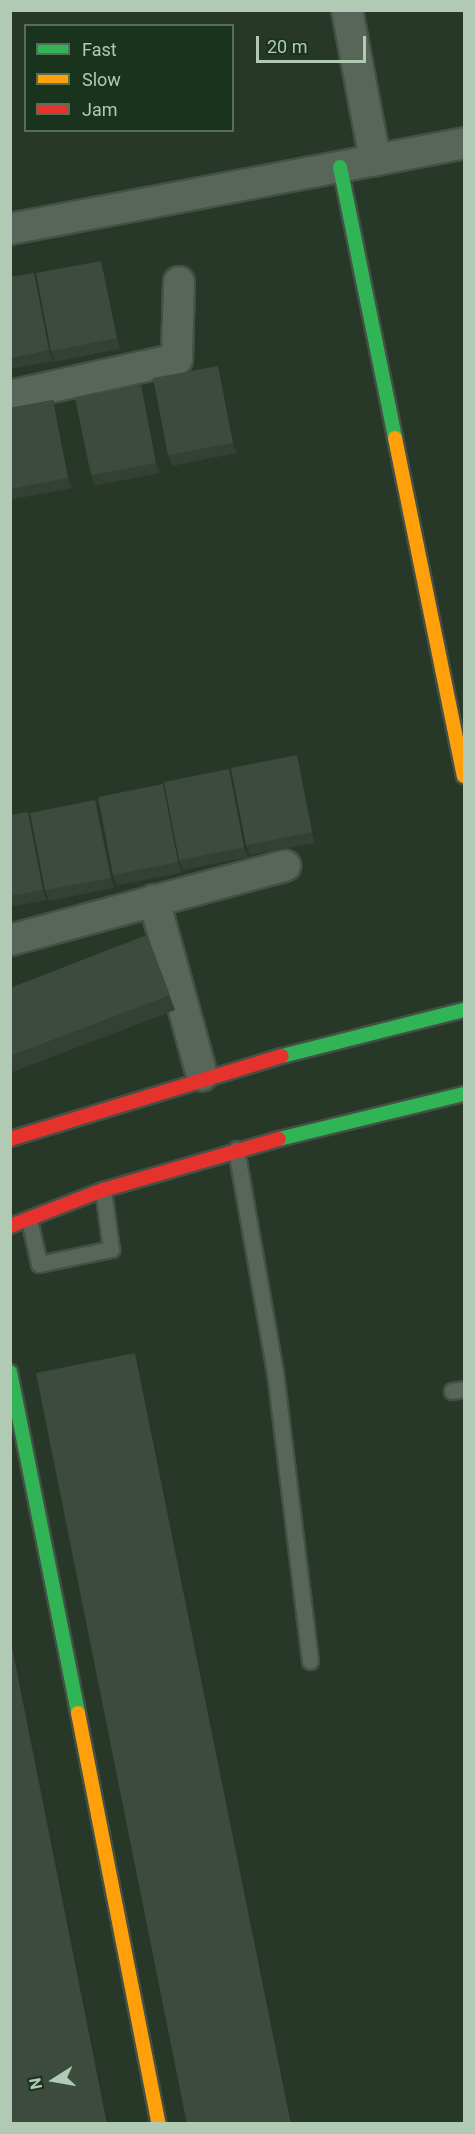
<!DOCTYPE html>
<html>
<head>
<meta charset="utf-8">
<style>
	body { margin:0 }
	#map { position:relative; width:475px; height:2134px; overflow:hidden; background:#273728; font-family:Roboto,sans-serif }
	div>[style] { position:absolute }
	.roads { filter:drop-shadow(2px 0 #445045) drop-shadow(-2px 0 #445045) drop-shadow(0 2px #445045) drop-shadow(0 -2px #445045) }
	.lane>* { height:15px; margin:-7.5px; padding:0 7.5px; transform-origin:7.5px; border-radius:7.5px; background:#586659 }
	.street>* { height:30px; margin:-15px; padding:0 15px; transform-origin:15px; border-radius:15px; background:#586659 }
	.fast>* { height:14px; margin:-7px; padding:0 7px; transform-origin:7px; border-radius:7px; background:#30b455 }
	.slow>* { height:14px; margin:-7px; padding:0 7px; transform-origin:7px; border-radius:7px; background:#ff9f0a }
	.jam>* { height:14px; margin:-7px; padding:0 7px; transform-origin:7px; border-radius:7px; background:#e5322d }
	.wall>* { inset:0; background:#344034 }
	.shaded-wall>* { inset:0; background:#2a342b }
	.building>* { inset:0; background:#3c4b3d }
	span { translate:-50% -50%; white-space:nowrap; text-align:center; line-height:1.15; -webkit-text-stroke:5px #1a331c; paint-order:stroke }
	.frame { position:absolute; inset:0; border:12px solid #b0cab3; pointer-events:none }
	.legend { position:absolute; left:24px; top:24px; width:210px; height:108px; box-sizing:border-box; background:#1a331c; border:2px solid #566f58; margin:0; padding:8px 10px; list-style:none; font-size:18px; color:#b0cab3 }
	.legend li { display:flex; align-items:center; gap:12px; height:30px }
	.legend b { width:30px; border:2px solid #566f58 }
	.north { position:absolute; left:24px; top:2050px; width:60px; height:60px; -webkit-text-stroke:4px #1a331c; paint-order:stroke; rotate:259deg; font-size:16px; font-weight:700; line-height:24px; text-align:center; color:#b0cab3 }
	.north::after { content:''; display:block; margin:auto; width:21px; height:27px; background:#b0cab3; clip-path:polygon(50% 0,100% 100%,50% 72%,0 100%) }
	.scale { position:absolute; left:256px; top:36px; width:110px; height:27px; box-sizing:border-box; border:3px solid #b0cab3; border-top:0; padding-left:8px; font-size:18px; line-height:21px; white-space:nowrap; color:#b0cab3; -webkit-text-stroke:4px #1a331c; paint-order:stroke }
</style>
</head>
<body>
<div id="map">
	<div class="roads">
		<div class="lane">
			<i style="left:236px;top:1149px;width:226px;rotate:80.1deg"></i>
			<i style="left:275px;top:1372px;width:291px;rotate:83.1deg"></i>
			<i style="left:29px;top:1219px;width:46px;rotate:77.5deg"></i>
			<i style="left:39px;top:1264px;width:74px;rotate:-11.8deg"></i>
			<i style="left:111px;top:1249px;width:60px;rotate:-97.7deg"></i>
			<i style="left:452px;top:1391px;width:12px;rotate:-9deg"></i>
		</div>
		<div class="street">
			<i style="left:347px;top:10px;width:153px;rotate:79.4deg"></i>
			<i style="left:10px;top:229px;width:462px;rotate:-10.7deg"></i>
			<i style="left:10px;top:396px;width:171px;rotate:-12.5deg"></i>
			<i style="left:177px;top:359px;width:77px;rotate:-88.5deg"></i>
			<i style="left:154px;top:900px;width:182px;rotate:74.7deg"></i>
			<i style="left:10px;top:940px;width:285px;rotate:-15.1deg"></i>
		</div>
		<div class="fast">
			<i style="left:340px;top:167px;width:277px;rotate:78.5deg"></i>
			<i style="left:282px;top:1056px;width:188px;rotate:-14.2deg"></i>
			<i style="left:279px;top:1139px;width:190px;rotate:-13.7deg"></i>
			<i style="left:10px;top:1372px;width:348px;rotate:78.7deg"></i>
		</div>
		<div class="slow">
			<i style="left:395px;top:438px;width:345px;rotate:78.5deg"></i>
			<i style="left:78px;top:1713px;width:419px;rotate:78.9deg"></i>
		</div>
		<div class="jam">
			<i style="left:10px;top:1139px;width:284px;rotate:-17deg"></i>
			<i style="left:10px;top:1226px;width:100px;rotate:-21.2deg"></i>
			<i style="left:103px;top:1190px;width:183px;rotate:-16.2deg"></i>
		</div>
	</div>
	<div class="wall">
		<i style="clip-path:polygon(105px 271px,120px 349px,55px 362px,52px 354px,53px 361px,10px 369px,10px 277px,34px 273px,37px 280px)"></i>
		<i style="clip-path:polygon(218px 366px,222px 376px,237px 453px,172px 466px,168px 455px)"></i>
		<i style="clip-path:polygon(145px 395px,160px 473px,94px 486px,91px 475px)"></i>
		<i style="clip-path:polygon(53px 400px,57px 411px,72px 488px,10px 500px,10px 408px)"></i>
		<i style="clip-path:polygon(300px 765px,315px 843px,250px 855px,246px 845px)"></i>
		<i style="clip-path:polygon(229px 769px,233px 780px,248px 857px,183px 870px,180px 863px,182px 873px,117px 885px,113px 875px)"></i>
		<i style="clip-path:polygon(95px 800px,99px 811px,114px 888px,49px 901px,45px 890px)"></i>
		<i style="clip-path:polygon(10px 815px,32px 823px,47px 900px,10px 907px)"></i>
		<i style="clip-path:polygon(147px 935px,175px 1010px,10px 1073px,10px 988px)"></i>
	</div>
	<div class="shaded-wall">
		<i style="clip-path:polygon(101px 261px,105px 271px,120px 349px,117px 338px)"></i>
		<i style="clip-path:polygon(34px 273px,38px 283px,53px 361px,49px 350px)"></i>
		<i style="clip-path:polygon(218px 366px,222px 376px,237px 453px,233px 443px)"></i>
		<i style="clip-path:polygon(141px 385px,145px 395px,160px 473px,156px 463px)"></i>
		<i style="clip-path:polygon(53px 400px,57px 411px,72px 488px,68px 478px)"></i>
		<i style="clip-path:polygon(297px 755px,300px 765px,315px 843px,312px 832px)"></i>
		<i style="clip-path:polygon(229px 769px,233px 780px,248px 857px,244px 847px)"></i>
		<i style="clip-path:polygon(163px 784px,167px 795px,182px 873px,178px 862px)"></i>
		<i style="clip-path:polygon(95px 800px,99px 811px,114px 888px,111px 878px)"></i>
		<i style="clip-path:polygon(28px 812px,32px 823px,47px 900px,43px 890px)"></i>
		<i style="clip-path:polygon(135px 1353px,141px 1368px,293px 2124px,291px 2124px)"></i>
		<i style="clip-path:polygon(10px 1625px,110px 2124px,107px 2124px,10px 1637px)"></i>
	</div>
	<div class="building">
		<i style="clip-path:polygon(101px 261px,117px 338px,51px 351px,36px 273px)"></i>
		<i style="clip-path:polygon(34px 273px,49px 350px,10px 358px,10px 277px)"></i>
		<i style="clip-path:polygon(218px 366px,233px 443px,168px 455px,153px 378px)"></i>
		<i style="clip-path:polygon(141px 385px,156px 463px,91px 475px,75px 398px)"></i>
		<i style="clip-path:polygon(53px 400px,68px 478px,10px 489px,10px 408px)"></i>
		<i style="clip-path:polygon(297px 755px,312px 832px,246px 845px,231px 768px)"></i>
		<i style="clip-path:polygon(229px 769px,244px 847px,179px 860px,164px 782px)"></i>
		<i style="clip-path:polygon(163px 784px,178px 862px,113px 875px,98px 797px)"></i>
		<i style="clip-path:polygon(95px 800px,111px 878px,45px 890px,30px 813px)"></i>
		<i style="clip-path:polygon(28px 812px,43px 890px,10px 896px,10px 815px)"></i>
		<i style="clip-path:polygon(147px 935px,170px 995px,10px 1056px,10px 988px)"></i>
		<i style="clip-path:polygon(135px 1353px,291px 2124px,187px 2124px,36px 1373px)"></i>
		<i style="clip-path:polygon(10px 1637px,107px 2124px,10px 2124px)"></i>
	</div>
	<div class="frame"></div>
	<ul class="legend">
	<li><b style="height:8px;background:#30b455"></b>Fast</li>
	<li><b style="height:8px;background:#ff9f0a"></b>Slow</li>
	<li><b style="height:8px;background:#e5322d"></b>Jam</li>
	</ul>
	<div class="north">N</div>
	<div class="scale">20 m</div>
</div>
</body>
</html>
